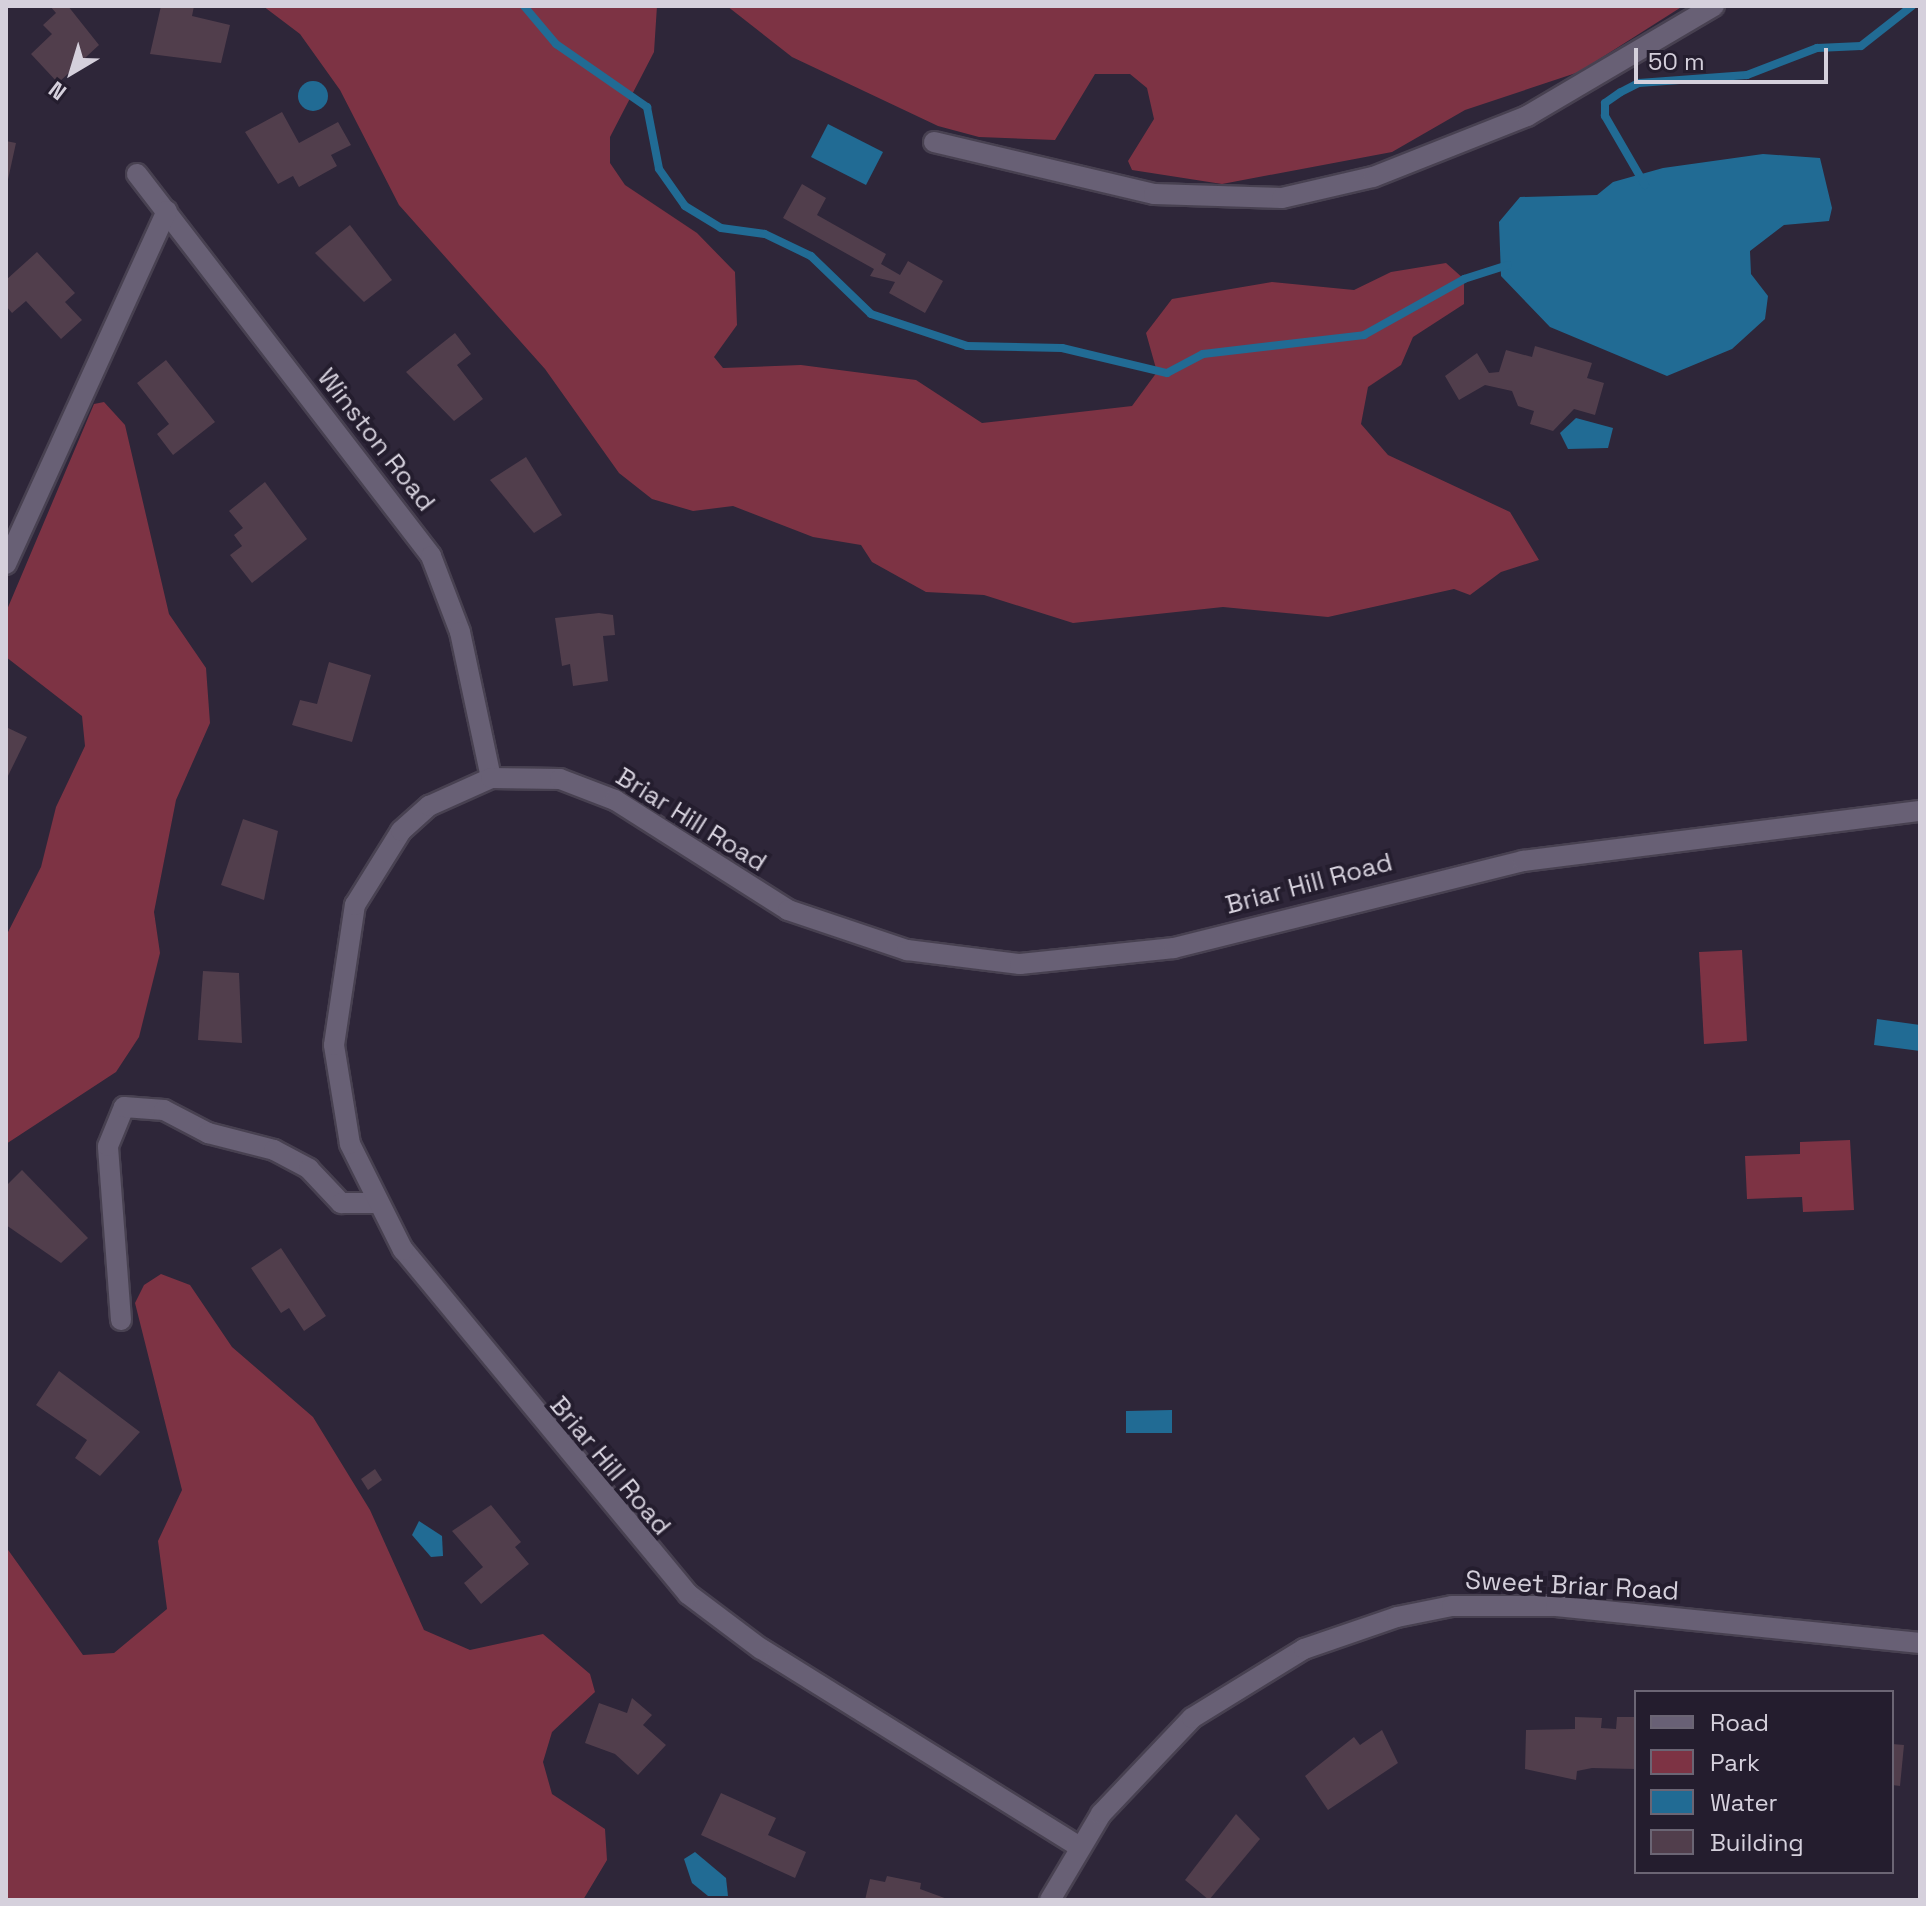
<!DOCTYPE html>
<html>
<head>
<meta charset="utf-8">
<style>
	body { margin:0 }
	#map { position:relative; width:1926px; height:1906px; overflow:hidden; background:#2e2639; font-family:"Space Grotesk",sans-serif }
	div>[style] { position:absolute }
	.green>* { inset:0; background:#7d3344 }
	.water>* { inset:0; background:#216b94 }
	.round { border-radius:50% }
	.stream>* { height:8px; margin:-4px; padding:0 4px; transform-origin:4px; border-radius:4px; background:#216b94 }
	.building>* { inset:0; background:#513e4c }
	.roads { filter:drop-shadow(2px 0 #484151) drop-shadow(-2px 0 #484151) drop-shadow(0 2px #484151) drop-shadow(0 -2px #484151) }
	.minor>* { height:20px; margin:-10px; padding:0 10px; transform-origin:10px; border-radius:10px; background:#686075 }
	span { translate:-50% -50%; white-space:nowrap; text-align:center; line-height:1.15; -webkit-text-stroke:8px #241d2e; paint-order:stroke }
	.street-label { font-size:26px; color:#d5d0dc }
	.frame { position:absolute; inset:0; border:8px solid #d5d0dc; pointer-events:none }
	.legend { position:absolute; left:1634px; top:1690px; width:260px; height:184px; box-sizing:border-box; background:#241d2e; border:2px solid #6b6574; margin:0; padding:10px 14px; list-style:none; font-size:24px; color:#d5d0dc }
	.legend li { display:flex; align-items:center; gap:16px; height:40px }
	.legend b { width:40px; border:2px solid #6b6574 }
	.north { position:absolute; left:32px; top:32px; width:80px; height:80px; -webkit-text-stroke:6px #241d2e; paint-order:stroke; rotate:218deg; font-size:22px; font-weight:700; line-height:32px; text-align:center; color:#d5d0dc }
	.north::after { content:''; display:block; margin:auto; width:28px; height:36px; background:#d5d0dc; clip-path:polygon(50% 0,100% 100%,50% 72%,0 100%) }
	.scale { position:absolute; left:1634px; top:48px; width:194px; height:36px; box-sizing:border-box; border:4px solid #d5d0dc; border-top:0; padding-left:10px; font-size:24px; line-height:28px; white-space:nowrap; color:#d5d0dc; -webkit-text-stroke:6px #241d2e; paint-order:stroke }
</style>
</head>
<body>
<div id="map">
	<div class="green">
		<i style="clip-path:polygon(263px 6px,657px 6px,654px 52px,610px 137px,610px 163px,625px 185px,697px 233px,735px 272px,737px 325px,714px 357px,723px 368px,801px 365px,916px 380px,982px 423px,1132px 406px,1157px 372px,1146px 333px,1172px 299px,1272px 282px,1354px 290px,1391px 272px,1446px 263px,1464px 279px,1464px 304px,1413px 337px,1401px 365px,1368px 387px,1361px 424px,1388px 455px,1510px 512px,1539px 560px,1501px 572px,1470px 595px,1454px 589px,1328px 617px,1223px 607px,1073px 623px,984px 595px,926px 592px,872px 562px,861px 545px,813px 537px,733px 506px,693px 511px,652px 499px,619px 473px,545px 369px,399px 205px,340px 90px,300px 34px)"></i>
		<i style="clip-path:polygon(727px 6px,1683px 6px,1579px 72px,1465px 110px,1392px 152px,1222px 184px,1132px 170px,1128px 161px,1154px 119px,1147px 88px,1130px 74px,1095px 74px,1055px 140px,979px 137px,938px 126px,792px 57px)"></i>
		<i style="clip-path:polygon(104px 402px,125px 425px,169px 614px,206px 668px,210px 723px,176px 800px,154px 912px,160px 953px,139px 1037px,116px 1072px,6px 1144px,6px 936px,41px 867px,56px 807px,85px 746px,82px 716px,6px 657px,6px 612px,94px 404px)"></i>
		<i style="clip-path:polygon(1742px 950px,1747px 1041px,1704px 1044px,1699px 952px)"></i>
		<i style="clip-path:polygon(1850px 1140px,1854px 1210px,1803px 1212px,1802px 1197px,1747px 1199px,1745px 1156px,1800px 1154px,1800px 1142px)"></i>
		<i style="clip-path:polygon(161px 1274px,190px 1285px,232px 1347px,313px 1417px,370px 1510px,424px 1630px,470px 1650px,543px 1634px,590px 1674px,595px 1692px,552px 1732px,543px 1762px,552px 1794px,605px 1829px,607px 1860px,583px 1900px,6px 1900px,6px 1547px,83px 1655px,114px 1653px,167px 1609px,158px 1541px,182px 1490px,135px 1303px,144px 1285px)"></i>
	</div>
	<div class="water">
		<i class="round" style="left:298px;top:81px;width:30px;height:30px"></i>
		<i style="clip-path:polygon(828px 124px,883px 152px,866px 185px,811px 157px)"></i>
		<i style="clip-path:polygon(1763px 154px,1820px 158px,1832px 208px,1829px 221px,1784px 225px,1750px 251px,1751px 274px,1768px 296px,1765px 319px,1732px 349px,1667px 376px,1550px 327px,1501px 276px,1499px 222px,1520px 197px,1597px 195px,1613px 182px,1663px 168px)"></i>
		<i style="clip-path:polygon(1576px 418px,1613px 428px,1608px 448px,1568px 449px,1560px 433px)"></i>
		<i style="clip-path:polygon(1877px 1019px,1920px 1025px,1920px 1051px,1874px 1045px)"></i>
		<i style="clip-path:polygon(1172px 1410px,1172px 1433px,1126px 1433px,1126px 1411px)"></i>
		<i style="clip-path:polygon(419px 1521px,442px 1536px,443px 1556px,431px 1557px,412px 1535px)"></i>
		<i style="clip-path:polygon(695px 1852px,726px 1878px,728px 1896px,708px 1896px,692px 1883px,684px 1859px)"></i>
	</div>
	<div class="stream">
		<i style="left:524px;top:6px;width:50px;rotate:49.9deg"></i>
		<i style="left:556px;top:44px;width:111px;rotate:34.7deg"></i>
		<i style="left:647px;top:107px;width:63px;rotate:79deg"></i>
		<i style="left:659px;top:169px;width:45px;rotate:54.9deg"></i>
		<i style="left:685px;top:206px;width:42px;rotate:31.4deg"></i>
		<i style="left:721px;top:228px;width:44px;rotate:7.8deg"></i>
		<i style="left:765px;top:234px;width:51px;rotate:25.6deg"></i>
		<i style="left:811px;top:256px;width:83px;rotate:44deg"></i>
		<i style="left:871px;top:314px;width:101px;rotate:18.4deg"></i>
		<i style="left:967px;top:346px;width:95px;rotate:1.2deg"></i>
		<i style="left:1062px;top:348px;width:108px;rotate:13.4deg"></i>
		<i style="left:1167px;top:373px;width:41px;rotate:-27.8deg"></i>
		<i style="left:1203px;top:354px;width:162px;rotate:-6.7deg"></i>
		<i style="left:1364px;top:335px;width:115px;rotate:-29.2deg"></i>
		<i style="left:1464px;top:279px;width:46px;rotate:-17.7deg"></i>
		<i style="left:1645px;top:185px;width:80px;rotate:-120.1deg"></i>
		<i style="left:1605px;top:116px;width:13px;rotate:-90deg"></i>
		<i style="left:1605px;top:103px;width:19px;rotate:-35deg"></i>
		<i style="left:1621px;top:92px;width:20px;rotate:-27deg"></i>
		<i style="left:1639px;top:83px;width:108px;rotate:-4.2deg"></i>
		<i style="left:1747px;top:75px;width:75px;rotate:-21.1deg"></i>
		<i style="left:1817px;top:48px;width:44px;rotate:-2.6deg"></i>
		<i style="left:1861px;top:46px;width:65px;rotate:-38.1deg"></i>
	</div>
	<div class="building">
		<i style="clip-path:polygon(50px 6px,68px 6px,99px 45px,58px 83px,31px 54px,52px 34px,43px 25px,56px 13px)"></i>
		<i style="clip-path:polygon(161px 6px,194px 6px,192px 16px,230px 25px,221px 63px,150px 54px)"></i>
		<i style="clip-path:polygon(282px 112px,299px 143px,338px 122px,351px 145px,331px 155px,337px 166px,299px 187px,293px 176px,278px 184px,245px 132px)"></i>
		<i style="clip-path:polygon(6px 141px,16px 143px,7px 184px,6px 184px)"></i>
		<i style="clip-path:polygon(802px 184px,826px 198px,817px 215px,886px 254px,881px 264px,900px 275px,908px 261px,943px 281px,925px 313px,889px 293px,895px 282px,870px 276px,874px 269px,783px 218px)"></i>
		<i style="clip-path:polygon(350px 225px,392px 280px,364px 302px,315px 253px)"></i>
		<i style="clip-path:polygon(37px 252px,75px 293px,65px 302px,82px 320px,61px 339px,26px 301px,12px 313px,6px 306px,6px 280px)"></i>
		<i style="clip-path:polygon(455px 333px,471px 354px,457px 365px,483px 399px,454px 421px,406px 372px)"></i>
		<i style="clip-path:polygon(1535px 346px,1592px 363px,1587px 378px,1604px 383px,1595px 415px,1574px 409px,1553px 431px,1530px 424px,1534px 411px,1518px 406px,1512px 391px,1485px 385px,1459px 400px,1445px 376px,1477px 353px,1489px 373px,1499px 372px,1506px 350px,1532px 357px)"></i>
		<i style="clip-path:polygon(166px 360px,215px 422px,173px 455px,157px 434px,169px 424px,137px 383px)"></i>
		<i style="clip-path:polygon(526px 457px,562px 515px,534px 533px,490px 480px)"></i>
		<i style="clip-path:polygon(265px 482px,307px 539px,252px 583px,230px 555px,242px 546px,234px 535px,243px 528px,229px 511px)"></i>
		<i style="clip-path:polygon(599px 613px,613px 615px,615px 635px,603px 636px,608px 681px,573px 686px,570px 664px,562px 666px,555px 618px)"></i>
		<i style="clip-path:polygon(329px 662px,371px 675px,352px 742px,292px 725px,300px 700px,317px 704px)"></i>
		<i style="clip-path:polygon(6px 727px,27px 737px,6px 780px)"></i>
		<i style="clip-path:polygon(243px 819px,278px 831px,264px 900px,221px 885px)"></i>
		<i style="clip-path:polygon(203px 971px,239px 973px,242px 1043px,198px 1040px)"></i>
		<i style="clip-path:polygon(22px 1170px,88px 1238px,61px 1263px,6px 1225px,6px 1186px)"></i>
		<i style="clip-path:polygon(281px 1248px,326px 1316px,304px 1331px,289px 1308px,281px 1313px,251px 1268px)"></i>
		<i style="clip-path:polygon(59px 1371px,140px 1432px,100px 1476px,75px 1458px,87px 1440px,36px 1405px)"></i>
		<i style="clip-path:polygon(375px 1469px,382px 1480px,368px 1490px,361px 1479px)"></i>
		<i style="clip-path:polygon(491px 1505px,521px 1542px,515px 1547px,529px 1564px,481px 1604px,464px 1583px,483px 1567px,452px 1531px)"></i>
		<i style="clip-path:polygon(632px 1698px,652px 1715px,643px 1725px,666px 1745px,638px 1775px,615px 1754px,585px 1743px,599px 1703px,627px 1713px)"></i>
		<i style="clip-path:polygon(1575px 1717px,1602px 1718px,1601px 1728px,1616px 1729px,1617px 1717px,1636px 1717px,1636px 1769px,1592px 1768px,1577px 1771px,1576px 1780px,1525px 1769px,1526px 1730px,1575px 1729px)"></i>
		<i style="clip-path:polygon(1382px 1730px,1398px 1763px,1328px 1810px,1305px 1776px,1354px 1737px,1360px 1745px)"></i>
		<i style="clip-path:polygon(1892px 1744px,1904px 1745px,1900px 1786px,1892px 1785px)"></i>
		<i style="clip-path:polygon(721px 1793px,776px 1818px,768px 1835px,806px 1852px,795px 1878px,701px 1835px)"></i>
		<i style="clip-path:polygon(1236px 1814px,1260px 1839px,1209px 1900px,1185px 1880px)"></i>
		<i style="clip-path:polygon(887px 1876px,921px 1883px,920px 1889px,950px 1900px,865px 1900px,870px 1879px,885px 1882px)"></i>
	</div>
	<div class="roads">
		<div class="minor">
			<i style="left:934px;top:142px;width:226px;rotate:13.3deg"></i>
			<i style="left:1154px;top:194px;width:128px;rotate:1.8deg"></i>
			<i style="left:1282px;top:198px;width:93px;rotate:-13deg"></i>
			<i style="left:1373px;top:177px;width:166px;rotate:-21.6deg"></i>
			<i style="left:1527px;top:116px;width:217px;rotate:-30.5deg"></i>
			<i style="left:137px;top:174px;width:482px;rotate:52.4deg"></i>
			<i style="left:431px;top:556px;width:81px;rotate:69.1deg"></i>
			<i style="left:460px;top:632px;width:149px;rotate:78deg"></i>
			<i style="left:6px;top:564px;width:388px;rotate:-65.5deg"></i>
			<i style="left:121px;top:1320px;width:174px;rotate:-94.3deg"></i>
			<i style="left:108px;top:1146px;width:42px;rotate:-67.7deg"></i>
			<i style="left:124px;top:1107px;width:40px;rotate:4.3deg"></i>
			<i style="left:164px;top:1110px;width:50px;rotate:27.6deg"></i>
			<i style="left:208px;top:1133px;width:68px;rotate:14.4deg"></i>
			<i style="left:274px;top:1150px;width:40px;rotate:28deg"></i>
			<i style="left:309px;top:1169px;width:47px;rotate:46.7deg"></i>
			<i style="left:341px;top:1203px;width:35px"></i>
			<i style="left:1078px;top:1846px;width:373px;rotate:-148.1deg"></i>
			<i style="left:761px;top:1649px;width:91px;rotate:-143deg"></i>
			<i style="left:688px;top:1594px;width:447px;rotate:-129.6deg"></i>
			<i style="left:403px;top:1250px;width:119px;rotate:-116.6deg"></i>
			<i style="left:350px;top:1144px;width:100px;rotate:-99.2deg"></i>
			<i style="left:334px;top:1045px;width:142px;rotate:-81.5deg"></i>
			<i style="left:355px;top:905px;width:87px;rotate:-58.1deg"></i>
			<i style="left:401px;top:831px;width:38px;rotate:-42deg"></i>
			<i style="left:429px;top:806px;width:68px;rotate:-24.3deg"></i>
			<i style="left:491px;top:778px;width:69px;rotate:0.8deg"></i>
			<i style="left:560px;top:779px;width:59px;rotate:20.9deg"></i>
			<i style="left:615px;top:800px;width:205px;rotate:32.4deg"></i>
			<i style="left:788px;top:910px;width:126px;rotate:18.6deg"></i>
			<i style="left:907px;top:950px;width:114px;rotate:7.1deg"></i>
			<i style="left:1020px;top:964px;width:155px;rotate:-5.9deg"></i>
			<i style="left:1174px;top:948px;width:360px;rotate:-14deg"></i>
			<i style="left:1523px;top:861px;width:400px;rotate:-7.2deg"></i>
			<i style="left:1050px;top:1900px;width:100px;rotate:-59.3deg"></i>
			<i style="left:1101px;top:1814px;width:132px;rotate:-46.5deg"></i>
			<i style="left:1192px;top:1718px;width:132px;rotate:-31.6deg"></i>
			<i style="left:1304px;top:1649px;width:98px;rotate:-19deg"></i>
			<i style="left:1397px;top:1617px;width:56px;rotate:-11.3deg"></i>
			<i style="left:1452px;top:1606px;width:104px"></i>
			<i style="left:1556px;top:1606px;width:366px;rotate:5.8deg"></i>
		</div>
	</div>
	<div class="street-label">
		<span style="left:376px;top:440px;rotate:52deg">Winston Road</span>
		<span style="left:691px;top:820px;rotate:32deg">Briar Hill Road</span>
		<span style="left:1309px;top:884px;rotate:-15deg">Briar Hill Road</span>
		<span style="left:610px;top:1466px;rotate:50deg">Briar Hill Road</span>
		<span style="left:1572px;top:1586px;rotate:3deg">Sweet Briar Road</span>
	</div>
	<div class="frame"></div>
	<ul class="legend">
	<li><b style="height:10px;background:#686075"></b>Road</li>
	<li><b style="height:22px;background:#7d3344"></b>Park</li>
	<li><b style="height:22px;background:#216b94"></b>Water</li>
	<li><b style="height:22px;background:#513e4c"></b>Building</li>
	</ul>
	<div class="north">N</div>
	<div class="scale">50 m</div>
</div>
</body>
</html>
